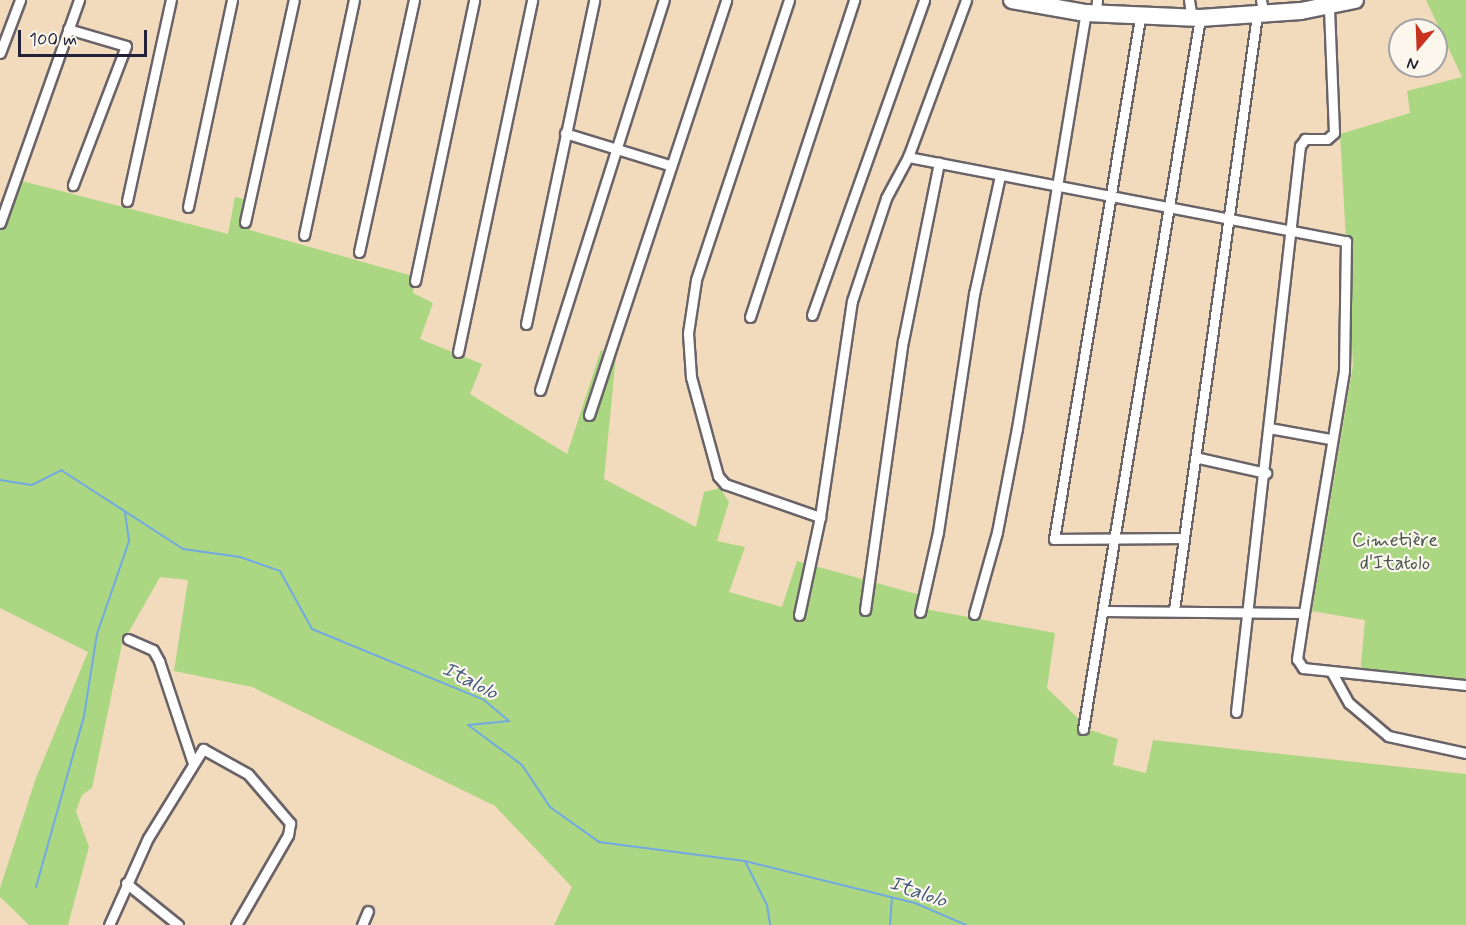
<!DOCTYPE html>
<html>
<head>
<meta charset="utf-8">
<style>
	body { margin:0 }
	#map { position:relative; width:1466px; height:925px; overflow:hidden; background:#f1dbbc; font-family:Mynerve,sans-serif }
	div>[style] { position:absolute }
	.green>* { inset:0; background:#abd783 }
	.stream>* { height:2px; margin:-1px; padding:0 1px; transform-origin:1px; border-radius:1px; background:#72a9e1 }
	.roads { filter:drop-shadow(2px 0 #6a6368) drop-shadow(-2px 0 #6a6368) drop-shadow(0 2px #6a6368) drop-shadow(0 -2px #6a6368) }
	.street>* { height:9px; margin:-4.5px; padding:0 4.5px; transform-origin:4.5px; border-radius:4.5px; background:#fff }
	.highway>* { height:16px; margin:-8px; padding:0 8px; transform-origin:8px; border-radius:8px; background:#fff }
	span { translate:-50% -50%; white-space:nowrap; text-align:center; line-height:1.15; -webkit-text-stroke:4.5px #fbf7ec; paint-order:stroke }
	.park-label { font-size:20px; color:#4b5851 }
	.water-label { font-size:21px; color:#42587d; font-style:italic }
	.north { position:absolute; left:1388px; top:18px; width:60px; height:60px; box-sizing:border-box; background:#fbf7ec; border:2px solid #a4a2a5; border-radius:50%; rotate:199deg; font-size:16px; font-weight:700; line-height:24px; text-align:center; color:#22223b }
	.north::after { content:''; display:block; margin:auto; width:21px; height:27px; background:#c8321e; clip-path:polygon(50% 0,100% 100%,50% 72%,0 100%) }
	.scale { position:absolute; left:18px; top:30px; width:129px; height:27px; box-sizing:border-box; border:3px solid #22223b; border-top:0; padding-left:8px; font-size:18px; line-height:21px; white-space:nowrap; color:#22223b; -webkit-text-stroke:4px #fbf7ec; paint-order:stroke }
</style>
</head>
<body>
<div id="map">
	<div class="green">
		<i style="clip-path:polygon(1426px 0,1466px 0,1466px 683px,1360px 676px,1365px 620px,1312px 611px,1353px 365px,1340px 134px,1410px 113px,1407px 91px,1462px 77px)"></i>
		<i style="clip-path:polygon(18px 180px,228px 234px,235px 197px,251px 201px,250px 230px,416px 277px,413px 293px,433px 303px,420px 339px,482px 364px,470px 394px,567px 454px,601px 350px,616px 356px,604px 479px,696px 527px,704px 492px,720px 488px,729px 502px,717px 541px,745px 547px,729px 592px,782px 607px,797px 561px,920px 595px,920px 608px,1055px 633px,1047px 688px,1090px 730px,1118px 739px,1113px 765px,1146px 773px,1153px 740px,1466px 774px,1466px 925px,554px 925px,572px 887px,495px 806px,252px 687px,174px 671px,188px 580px,160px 577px,122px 644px,92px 788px,82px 795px,76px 811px,89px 847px,68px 925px,29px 925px,0 897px,0 888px,36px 778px,88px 652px,0 608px,0 218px)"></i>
	</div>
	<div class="stream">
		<i style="left:0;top:480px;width:32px;rotate:9deg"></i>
		<i style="left:32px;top:485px;width:33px;rotate:-27deg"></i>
		<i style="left:61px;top:470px;width:145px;rotate:32.9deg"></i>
		<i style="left:183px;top:549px;width:58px;rotate:8deg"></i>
		<i style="left:240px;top:557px;width:42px;rotate:19.3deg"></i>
		<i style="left:280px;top:571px;width:66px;rotate:61.1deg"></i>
		<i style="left:312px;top:629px;width:186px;rotate:22.4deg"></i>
		<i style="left:484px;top:700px;width:33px;rotate:40deg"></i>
		<i style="left:509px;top:721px;width:41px;rotate:174.4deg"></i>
		<i style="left:468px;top:725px;width:67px;rotate:36.5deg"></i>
		<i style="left:522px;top:765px;width:50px;rotate:56.3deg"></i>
		<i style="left:550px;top:807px;width:60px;rotate:35.5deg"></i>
		<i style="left:599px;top:842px;width:147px;rotate:7.4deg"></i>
		<i style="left:745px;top:861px;width:175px;rotate:13.9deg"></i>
		<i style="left:915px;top:903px;width:56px;rotate:23.3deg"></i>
		<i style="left:745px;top:861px;width:49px;rotate:63.4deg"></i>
		<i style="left:767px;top:905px;width:20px;rotate:81deg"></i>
		<i style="left:36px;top:887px;width:178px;rotate:-74.3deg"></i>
		<i style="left:84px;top:716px;width:83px;rotate:-81deg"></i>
		<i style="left:97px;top:634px;width:98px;rotate:-71deg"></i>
		<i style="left:129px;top:541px;width:30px;rotate:-98deg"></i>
		<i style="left:890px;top:925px;width:27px;rotate:-86deg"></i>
	</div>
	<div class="roads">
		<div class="street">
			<i style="left:789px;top:0;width:295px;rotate:108.4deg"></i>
			<i style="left:696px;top:280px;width:54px;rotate:98.6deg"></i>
			<i style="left:688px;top:333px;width:44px;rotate:86.1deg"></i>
			<i style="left:691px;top:377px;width:103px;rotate:74.7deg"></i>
			<i style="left:718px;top:476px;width:11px;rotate:49deg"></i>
			<i style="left:725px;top:484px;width:101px;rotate:19.2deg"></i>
			<i style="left:1189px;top:0;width:18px;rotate:81deg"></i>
			<i style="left:1261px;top:0;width:15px;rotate:79deg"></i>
			<i style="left:1096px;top:14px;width:14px;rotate:-86deg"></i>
			<i style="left:1140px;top:18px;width:528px;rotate:99.37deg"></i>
			<i style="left:1054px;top:539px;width:130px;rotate:-0.4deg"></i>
			<i style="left:68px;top:29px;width:60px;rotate:16.3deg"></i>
			<i style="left:126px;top:46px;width:149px;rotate:110.9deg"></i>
			<i style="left:0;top:53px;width:57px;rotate:-69.3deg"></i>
			<i style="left:565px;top:133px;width:109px;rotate:17.1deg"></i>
			<i style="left:908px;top:157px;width:446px;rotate:10.9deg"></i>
			<i style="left:1346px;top:241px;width:130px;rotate:90.9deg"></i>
			<i style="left:1344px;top:371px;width:245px;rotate:99.4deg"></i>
			<i style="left:127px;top:201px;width:206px;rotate:-77.7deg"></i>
			<i style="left:188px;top:207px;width:212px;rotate:-78deg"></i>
			<i style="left:245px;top:222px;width:227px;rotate:-77.6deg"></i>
			<i style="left:0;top:223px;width:237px;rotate:-70.5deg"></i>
			<i style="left:304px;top:235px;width:240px;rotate:-78deg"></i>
			<i style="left:359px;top:252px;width:258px;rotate:-77.7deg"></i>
			<i style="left:415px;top:281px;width:287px;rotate:-78.1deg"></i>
			<i style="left:812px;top:315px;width:334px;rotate:-70.4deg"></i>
			<i style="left:750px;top:317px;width:334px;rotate:-71.8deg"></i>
			<i style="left:526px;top:324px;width:331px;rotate:-78.1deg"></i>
			<i style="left:458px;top:352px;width:360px;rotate:-78.1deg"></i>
			<i style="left:540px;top:390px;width:409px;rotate:-72.4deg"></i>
			<i style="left:589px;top:415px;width:437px;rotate:-71.7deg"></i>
			<i style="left:1269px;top:428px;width:62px;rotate:10.2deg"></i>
			<i style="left:1199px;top:458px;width:69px;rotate:12.6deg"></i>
			<i style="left:865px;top:610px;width:272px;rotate:-82deg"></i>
			<i style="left:903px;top:341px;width:182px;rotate:-78.6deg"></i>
			<i style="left:1174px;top:610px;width:601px;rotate:-82.06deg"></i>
			<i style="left:1104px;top:611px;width:200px;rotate:0.6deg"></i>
			<i style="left:1304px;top:613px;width:47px;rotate:98.7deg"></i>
			<i style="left:1297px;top:659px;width:11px;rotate:56deg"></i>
			<i style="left:1303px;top:668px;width:164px;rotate:6deg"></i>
			<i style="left:920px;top:612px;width:82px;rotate:-77.3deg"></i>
			<i style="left:938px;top:532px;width:241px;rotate:-81.4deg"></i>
			<i style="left:974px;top:294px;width:121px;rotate:-77.6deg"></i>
			<i style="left:974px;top:614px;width:85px;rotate:-74.3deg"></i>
			<i style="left:997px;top:532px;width:106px;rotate:-79.1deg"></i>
			<i style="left:1017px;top:428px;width:421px;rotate:-80.6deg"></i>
			<i style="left:799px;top:615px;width:100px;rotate:-77.9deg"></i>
			<i style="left:820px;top:517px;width:218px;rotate:-81.6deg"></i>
			<i style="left:852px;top:301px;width:108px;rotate:-71.7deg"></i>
			<i style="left:886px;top:198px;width:47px;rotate:-61.8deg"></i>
			<i style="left:908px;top:157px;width:167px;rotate:-69.7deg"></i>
			<i style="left:128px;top:639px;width:27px;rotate:24deg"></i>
			<i style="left:153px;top:650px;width:13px;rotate:61deg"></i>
			<i style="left:159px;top:661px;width:108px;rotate:71.6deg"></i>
			<i style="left:1331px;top:671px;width:37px;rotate:61deg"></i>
			<i style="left:1349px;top:703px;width:51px;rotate:40.2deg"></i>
			<i style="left:1388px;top:736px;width:80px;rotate:12.3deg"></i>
			<i style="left:1236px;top:712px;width:570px;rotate:-83.55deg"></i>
			<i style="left:1300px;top:146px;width:9px;rotate:-54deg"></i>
			<i style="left:1305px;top:139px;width:22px"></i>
			<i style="left:1327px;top:139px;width:9px;rotate:-41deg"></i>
			<i style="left:1334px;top:133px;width:127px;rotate:-92.3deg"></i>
			<i style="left:1083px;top:729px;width:721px;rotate:-80.66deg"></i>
			<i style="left:126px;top:883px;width:67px;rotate:38.9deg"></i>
			<i style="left:109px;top:925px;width:95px;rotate:-65.9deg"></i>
			<i style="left:148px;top:838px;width:105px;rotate:-58.3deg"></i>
			<i style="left:203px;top:749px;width:51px;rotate:29.1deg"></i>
			<i style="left:248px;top:774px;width:65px;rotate:49.4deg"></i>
			<i style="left:290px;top:823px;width:12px;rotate:99deg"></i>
			<i style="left:288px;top:835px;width:104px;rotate:120deg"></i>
			<i style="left:362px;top:925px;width:15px;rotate:-67deg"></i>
		</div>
		<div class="highway">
			<i style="left:1012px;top:0;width:75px;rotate:10deg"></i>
			<i style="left:1086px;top:13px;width:114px;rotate:2.5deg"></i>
			<i style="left:1200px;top:18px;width:101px;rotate:-4deg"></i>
			<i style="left:1301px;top:11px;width:55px;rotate:-11.5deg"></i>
		</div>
	</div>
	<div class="park-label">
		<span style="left:1395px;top:552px">Cimetière<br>d'Itatolo</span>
	</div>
	<div class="water-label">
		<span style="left:470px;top:681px;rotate:27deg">Italolo</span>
		<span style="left:918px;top:892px;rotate:19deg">Italolo</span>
	</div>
	<div class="north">N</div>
	<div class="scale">100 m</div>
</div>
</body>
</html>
